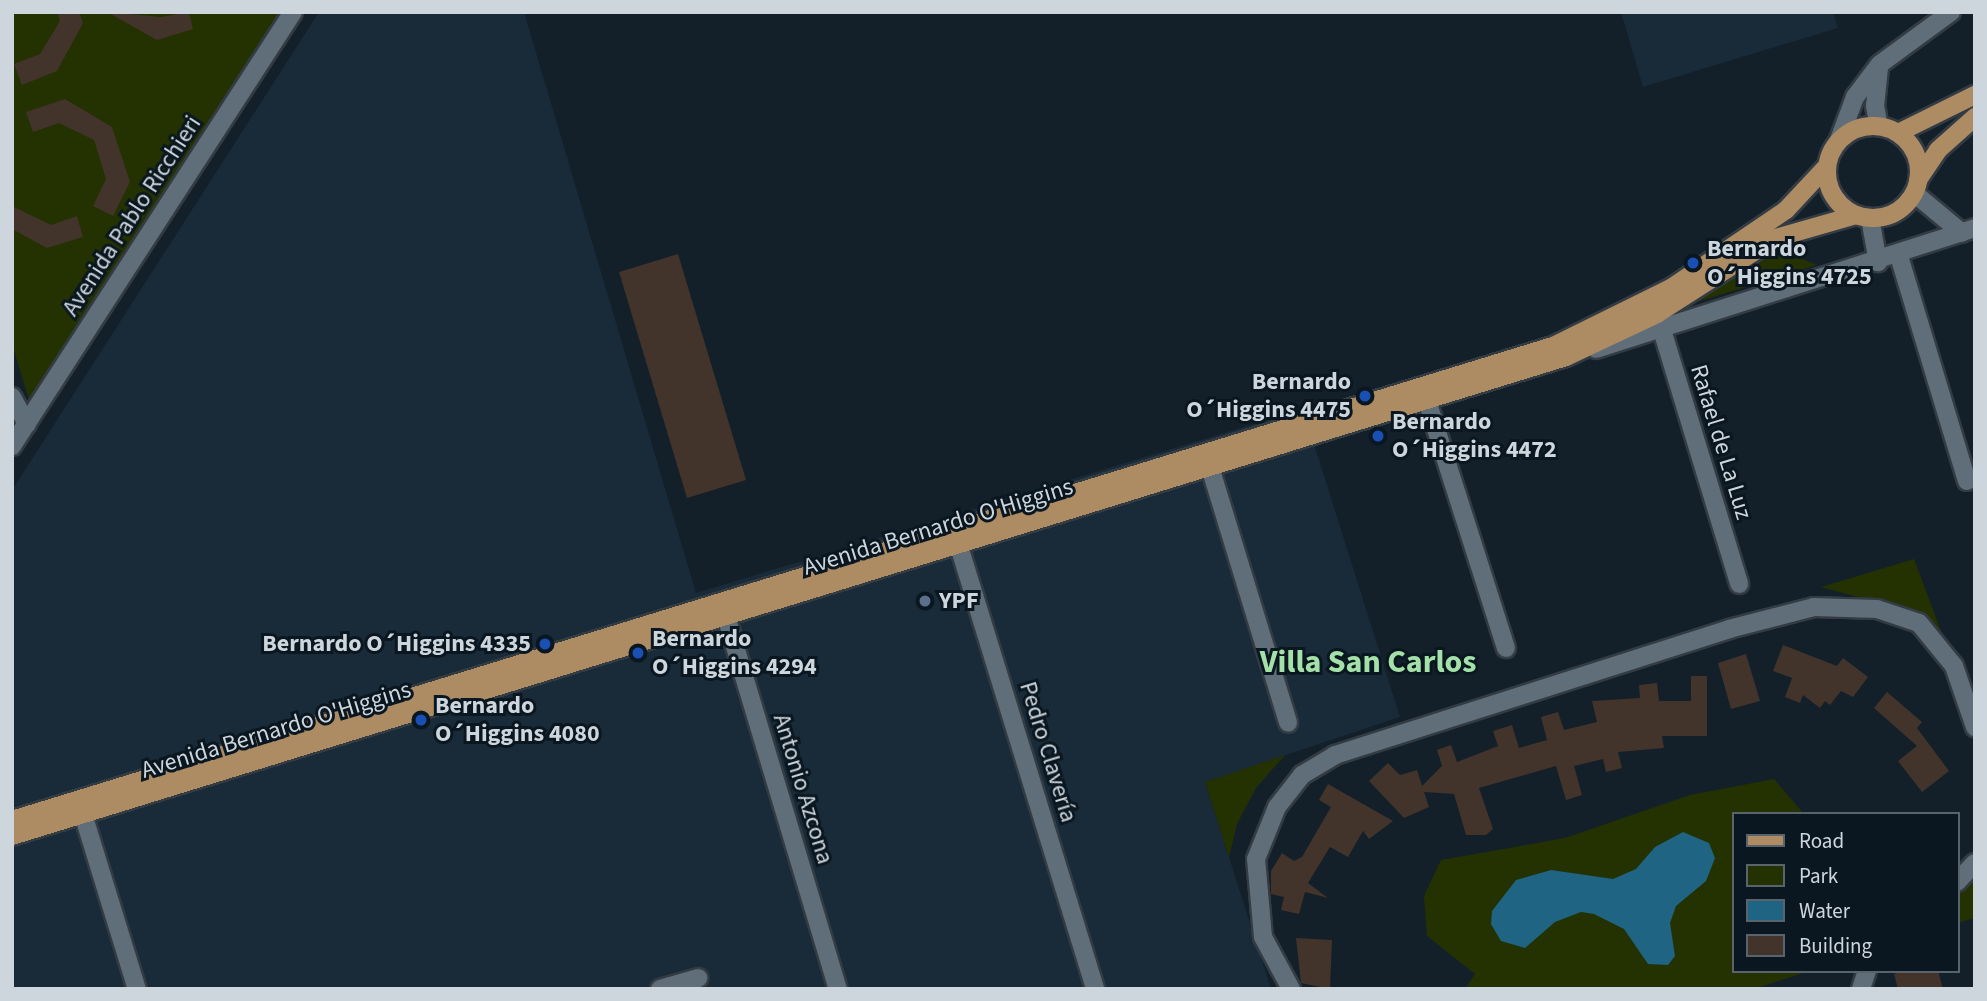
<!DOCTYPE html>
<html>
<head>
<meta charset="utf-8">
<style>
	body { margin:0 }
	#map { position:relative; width:1987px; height:1001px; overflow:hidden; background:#13202a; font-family:"Source Sans 3",sans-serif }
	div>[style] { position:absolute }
	.built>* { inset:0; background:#192a38 }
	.green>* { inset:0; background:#233200 }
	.water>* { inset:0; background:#1f6482 }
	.building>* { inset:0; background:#42332b }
	.roads { filter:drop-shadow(2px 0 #333b43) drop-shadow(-2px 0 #333b43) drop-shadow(0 2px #333b43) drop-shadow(0 -2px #333b43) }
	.minor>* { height:18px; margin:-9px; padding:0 9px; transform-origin:9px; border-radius:9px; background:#5f6e79 }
	.major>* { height:18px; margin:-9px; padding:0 9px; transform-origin:9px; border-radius:9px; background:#ae8c63 }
	.major>.ring { margin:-9px; padding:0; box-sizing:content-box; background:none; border:18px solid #ae8c63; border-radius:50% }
	.dots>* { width:19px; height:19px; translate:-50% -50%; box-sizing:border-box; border:4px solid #0a1720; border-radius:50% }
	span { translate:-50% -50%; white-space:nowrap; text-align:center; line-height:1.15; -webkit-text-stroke:6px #0a1720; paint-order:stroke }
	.street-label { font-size:24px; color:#ced6dd }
	.poi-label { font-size:24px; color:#ced6dd; font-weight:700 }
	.left { translate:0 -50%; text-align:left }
	.right { translate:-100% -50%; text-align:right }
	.district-label { font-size:32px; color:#a4e1a8; font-weight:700 }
	.frame { position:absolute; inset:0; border:14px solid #ced6dd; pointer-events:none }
	.legend { position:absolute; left:1732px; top:812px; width:228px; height:161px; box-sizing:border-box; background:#0a1720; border:2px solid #58636c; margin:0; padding:9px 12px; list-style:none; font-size:21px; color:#ced6dd }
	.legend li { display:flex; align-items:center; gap:14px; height:35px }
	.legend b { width:35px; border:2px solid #58636c }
</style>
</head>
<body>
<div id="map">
	<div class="built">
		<i style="clip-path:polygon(319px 12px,524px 12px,696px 593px,1303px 409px,1400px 717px,1205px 782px,1271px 989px,12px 989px,12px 490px)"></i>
		<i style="clip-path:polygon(1621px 12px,1833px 12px,1838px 28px,1643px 87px)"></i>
	</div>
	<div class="green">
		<i style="clip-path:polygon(12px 12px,291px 12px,33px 413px,12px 344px)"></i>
		<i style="clip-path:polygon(1777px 249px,1817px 265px,1687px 305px)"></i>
		<i style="clip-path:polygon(1914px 559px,1954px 666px,1911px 628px,1861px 598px,1821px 587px)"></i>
		<i style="clip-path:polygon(1285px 755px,1256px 788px,1237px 824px,1229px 857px,1205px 782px)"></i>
		<i style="clip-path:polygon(1774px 779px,1804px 814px,1733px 814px,1733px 971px,1809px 971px,1754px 989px,1465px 989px,1475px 974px,1427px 936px,1424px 896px,1441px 860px,1565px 838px,1690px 795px)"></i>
		<i style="clip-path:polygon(1975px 863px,1975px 918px,1957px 923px,1957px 882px)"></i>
	</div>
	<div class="water">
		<i style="clip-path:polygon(1683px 832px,1709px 843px,1715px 858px,1706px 881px,1676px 906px,1670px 923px,1675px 956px,1668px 965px,1648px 964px,1624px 929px,1594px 914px,1581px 912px,1555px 922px,1525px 948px,1501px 941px,1491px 924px,1492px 911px,1516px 880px,1551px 870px,1613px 879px,1636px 869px,1655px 847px)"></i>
	</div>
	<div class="building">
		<i style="clip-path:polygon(57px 12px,79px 12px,83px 23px,57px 71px,22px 85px,14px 64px,40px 54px,60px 21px)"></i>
		<i style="clip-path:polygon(107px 12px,161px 17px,189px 12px,193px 29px,157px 40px)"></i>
		<i style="clip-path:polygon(65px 99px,112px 127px,130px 182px,113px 216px,93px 206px,106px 179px,94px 140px,59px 123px,33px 132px,26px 112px)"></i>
		<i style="clip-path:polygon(12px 206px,51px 225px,77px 216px,83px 237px,47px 248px,12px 229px)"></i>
		<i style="clip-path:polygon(678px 254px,746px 480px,687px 498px,619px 272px)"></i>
		<i style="clip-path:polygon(1783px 645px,1837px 666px,1843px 658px,1868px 677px,1853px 697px,1841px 691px,1830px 705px,1825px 701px,1820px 708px,1803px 695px,1800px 703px,1785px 697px,1792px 678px,1773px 671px)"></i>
		<i style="clip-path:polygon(1746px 654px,1760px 701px,1731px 709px,1718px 663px)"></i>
		<i style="clip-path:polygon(1691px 676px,1707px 676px,1707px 736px,1662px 736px,1664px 748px,1618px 752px,1622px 768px,1606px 772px,1603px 759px,1574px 766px,1582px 795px,1566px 800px,1556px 766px,1479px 788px,1493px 829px,1486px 835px,1466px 835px,1454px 794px,1424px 792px,1429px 807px,1404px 818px,1369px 781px,1388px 763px,1400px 775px,1417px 770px,1422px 786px,1442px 766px,1437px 750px,1451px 745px,1457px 762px,1498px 746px,1493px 731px,1512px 725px,1519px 748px,1547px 740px,1541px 717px,1558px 712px,1564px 730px,1597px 722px,1592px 701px,1640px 698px,1639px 685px,1657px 683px,1659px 701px,1691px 701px)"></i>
		<i style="clip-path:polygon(1887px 692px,1922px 722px,1917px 728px,1949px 771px,1922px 792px,1898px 761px,1917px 746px,1874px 708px)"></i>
		<i style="clip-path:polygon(1328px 784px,1393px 821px,1369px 839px,1363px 831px,1348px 857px,1330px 847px,1308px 883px,1328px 898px,1305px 892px,1299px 914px,1281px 910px,1284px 897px,1271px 894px,1271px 871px,1282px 853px,1294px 861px,1302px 857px,1331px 807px,1319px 800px)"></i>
		<i style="clip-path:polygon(1296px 938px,1332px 940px,1330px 989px,1301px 983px)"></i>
		<i style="clip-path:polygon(1904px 971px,1938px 971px,1943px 989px,1898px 989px,1894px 974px)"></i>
	</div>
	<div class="roads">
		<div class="minor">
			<i style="left:1879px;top:68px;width:38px;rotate:96deg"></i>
			<i style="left:1875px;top:106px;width:20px;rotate:79deg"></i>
			<i style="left:1839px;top:140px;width:46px;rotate:-69.6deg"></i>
			<i style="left:1855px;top:97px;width:41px;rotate:-52.9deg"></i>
			<i style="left:1880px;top:64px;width:88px;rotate:-36.2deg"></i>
			<i style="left:1914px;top:193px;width:62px;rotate:39.8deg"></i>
			<i style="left:1870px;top:218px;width:45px;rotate:79.7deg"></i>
			<i style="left:1899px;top:256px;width:235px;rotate:73.2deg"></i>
			<i style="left:1659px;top:320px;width:276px;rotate:73.1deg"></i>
			<i style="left:1596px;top:349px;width:398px;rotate:-17.7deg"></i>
			<i style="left:1423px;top:388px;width:273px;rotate:72.3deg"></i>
			<i style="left:12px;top:397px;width:31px;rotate:61deg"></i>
			<i style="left:12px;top:446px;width:517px;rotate:-57.08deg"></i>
			<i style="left:1206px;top:454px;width:281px;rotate:73deg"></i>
			<i style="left:954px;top:530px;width:480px;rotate:72.9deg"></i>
			<i style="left:722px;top:603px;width:403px;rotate:73.3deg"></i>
			<i style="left:79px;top:801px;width:197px;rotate:72.9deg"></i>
			<i style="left:1957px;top:882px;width:26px;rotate:-47deg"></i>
			<i style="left:660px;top:989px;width:40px;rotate:-16deg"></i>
			<i style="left:1291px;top:989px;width:59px;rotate:-118.3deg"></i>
			<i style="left:1263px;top:937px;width:78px;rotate:-95.1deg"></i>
			<i style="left:1256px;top:859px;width:56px;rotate:-68deg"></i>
			<i style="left:1277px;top:807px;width:41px;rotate:-52deg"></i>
			<i style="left:1302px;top:775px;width:39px;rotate:-31deg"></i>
			<i style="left:1335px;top:755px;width:414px;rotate:-17.7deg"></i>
			<i style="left:1729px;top:629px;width:88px;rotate:-14.5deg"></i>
			<i style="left:1814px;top:607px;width:63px;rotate:1.8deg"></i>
			<i style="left:1877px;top:609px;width:44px;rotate:18.4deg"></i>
			<i style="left:1919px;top:623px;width:55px;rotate:50.9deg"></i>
			<i style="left:1954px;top:666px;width:65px;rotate:71deg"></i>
			<i style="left:1861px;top:989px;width:19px;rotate:-72deg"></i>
		</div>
		<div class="major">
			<i class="ring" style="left:1827px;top:126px;width:74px;height:74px"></i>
			<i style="left:1898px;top:133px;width:86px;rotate:-26.3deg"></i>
			<i style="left:1918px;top:180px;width:36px;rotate:-56deg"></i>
			<i style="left:1938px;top:150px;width:50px;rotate:-41.7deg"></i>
			<i style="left:12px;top:820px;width:1612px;rotate:-17.1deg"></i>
			<i style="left:1553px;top:346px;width:131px;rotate:-26.2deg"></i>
			<i style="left:1671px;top:288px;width:139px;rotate:-34.1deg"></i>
			<i style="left:1786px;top:210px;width:60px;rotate:-47deg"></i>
			<i style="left:12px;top:836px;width:1626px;rotate:-17.13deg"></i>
			<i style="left:1566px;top:357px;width:101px;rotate:-25.3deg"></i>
			<i style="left:1657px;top:314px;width:141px;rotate:-32.6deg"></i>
			<i style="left:1776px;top:238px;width:83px;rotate:-16deg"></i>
		</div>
	</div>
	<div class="dots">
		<i style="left:1693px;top:263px;background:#1a4fb4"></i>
		<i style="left:1365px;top:396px;background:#1a4fb4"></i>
		<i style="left:1378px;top:436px;background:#1a4fb4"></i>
		<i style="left:925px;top:601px;background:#5c6f8a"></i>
		<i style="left:545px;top:644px;background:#1a4fb4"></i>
		<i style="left:638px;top:653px;background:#1a4fb4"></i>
		<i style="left:421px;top:720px;background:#1a4fb4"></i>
	</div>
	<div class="street-label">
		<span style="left:132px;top:216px;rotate:-57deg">Avenida Pablo Ricchieri</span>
		<span style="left:1721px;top:442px;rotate:73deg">Rafael de La Luz</span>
		<span style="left:938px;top:527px;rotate:-17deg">Avenida Bernardo O'Higgins</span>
		<span style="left:276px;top:730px;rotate:-17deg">Avenida Bernardo O'Higgins</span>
		<span style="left:1048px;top:752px;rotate:73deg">Pedro Clavería</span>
		<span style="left:803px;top:789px;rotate:73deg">Antonio Azcona</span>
	</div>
	<div class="poi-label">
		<span class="left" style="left:1707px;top:263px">Bernardo<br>O´Higgins 4725</span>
		<span class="right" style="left:1351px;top:396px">Bernardo<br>O´Higgins 4475</span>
		<span class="left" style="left:1392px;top:436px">Bernardo<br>O´Higgins 4472</span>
		<span class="left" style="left:939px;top:601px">YPF</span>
		<span class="left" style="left:652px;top:653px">Bernardo<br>O´Higgins 4294</span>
		<span class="right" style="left:531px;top:644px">Bernardo O´Higgins 4335</span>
		<span class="left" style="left:435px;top:720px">Bernardo<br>O´Higgins 4080</span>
	</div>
	<div class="district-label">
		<span style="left:1368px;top:662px">Villa San Carlos</span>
	</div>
	<div class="frame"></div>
	<ul class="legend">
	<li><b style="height:9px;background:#ae8c63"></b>Road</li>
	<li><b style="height:19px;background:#233200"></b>Park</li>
	<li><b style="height:19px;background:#1f6482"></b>Water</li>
	<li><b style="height:19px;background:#42332b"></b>Building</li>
	</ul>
</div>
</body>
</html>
